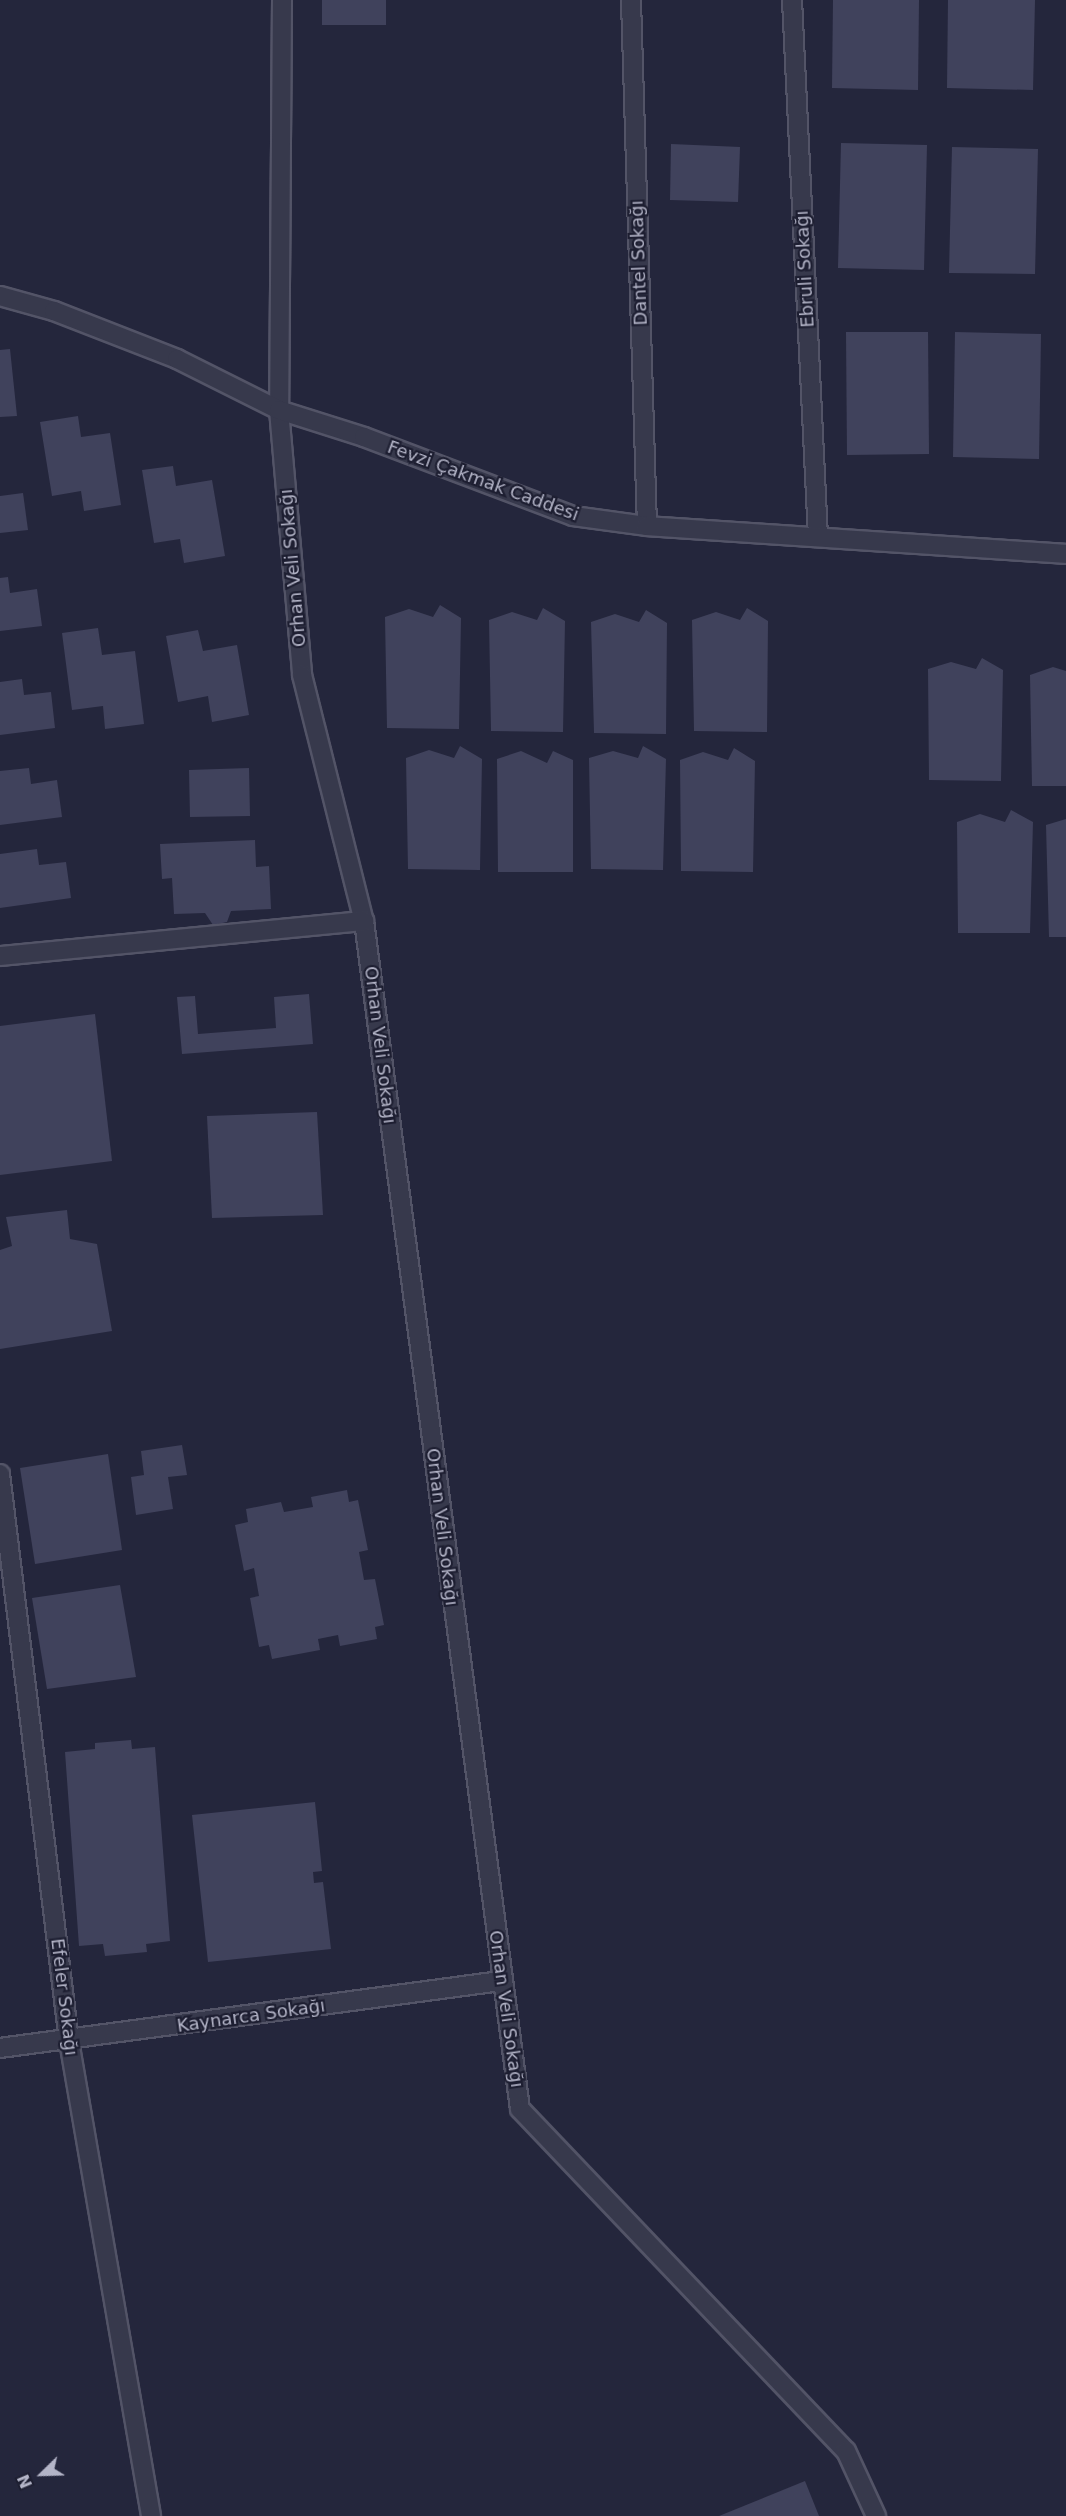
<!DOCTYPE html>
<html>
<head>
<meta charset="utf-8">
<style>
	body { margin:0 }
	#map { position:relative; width:1066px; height:2516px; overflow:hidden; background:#24263c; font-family:"DejaVu Sans",sans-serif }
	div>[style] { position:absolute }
	.building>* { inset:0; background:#40425c }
	.roads { filter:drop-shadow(2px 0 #535467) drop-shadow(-2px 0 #535467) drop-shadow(0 2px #535467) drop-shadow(0 -2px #535467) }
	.minor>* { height:18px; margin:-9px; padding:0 9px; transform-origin:9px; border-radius:9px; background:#37394c }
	span { translate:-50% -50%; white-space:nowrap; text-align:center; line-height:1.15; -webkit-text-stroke:4.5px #1d1e31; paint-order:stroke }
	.street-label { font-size:18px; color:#b3b4c7 }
	.north { position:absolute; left:12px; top:2444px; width:60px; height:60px; -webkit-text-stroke:4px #1d1e31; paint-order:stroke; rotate:247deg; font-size:16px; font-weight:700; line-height:24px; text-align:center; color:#b3b4c7 }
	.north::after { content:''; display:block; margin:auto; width:21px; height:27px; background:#b3b4c7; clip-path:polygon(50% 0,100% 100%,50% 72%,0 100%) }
</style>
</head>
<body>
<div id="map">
	<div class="building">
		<i style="clip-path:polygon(322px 0,386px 0,386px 25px,322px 25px)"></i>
		<i style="clip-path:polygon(833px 0,919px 0,918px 90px,832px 88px)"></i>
		<i style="clip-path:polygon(948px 0,1035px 0,1033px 90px,947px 88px)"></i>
		<i style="clip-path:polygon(841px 143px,927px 145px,924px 270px,838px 268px)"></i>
		<i style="clip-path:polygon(671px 144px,740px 147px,738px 202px,670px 200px)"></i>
		<i style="clip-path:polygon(952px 147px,1038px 149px,1035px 274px,949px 273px)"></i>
		<i style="clip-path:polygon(846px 332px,928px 332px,929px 454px,847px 455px)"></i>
		<i style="clip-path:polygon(955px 332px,1041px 334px,1039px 459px,953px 457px)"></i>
		<i style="clip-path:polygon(10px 349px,17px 416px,0 417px,0 350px)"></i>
		<i style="clip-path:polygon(78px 416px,81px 437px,110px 433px,121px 505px,84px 511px,81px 491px,52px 496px,40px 422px)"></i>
		<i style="clip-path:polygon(173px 466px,176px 486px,212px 480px,225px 556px,184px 563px,180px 539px,154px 543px,142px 470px)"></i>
		<i style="clip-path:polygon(23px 493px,28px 530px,0 533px,0 496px)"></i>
		<i style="clip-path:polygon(8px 577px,10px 593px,37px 589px,42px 626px,0 631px,0 578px)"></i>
		<i style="clip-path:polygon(440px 605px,461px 618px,459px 729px,387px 728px,385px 617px,409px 609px,433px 617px)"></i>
		<i style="clip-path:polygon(543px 608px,565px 621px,563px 732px,491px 731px,489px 620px,512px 612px,537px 620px)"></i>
		<i style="clip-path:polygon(747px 608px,768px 621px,767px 732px,694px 731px,692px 620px,716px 612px,740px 620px)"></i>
		<i style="clip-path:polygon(646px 610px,667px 623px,666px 734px,594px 733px,591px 622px,615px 614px,639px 622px)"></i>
		<i style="clip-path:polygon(98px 628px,102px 655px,135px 651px,144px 724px,105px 729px,103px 706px,72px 710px,62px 633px)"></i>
		<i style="clip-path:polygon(198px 630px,203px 651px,237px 645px,249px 715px,212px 722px,208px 696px,178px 702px,166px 636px)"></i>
		<i style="clip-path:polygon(982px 658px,1003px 670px,1001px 781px,929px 780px,928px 669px,951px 662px,976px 669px)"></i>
		<i style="clip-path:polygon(1053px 667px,1066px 671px,1066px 786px,1032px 786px,1030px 675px)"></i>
		<i style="clip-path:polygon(22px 679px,24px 695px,51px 692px,55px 728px,0 735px,0 682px)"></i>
		<i style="clip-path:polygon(460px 746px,482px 759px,480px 870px,408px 869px,406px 758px,429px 750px,454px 758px)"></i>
		<i style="clip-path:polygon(643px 746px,666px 759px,663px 870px,591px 869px,589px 758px,613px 751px,638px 758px)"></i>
		<i style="clip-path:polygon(734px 748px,755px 761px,753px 872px,681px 871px,680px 760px,703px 752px,728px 760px)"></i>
		<i style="clip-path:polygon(521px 751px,547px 763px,553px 751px,573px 760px,573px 872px,498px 872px,497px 759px)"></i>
		<i style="clip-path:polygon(29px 768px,31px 784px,57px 780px,62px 817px,0 825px,0 771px)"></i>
		<i style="clip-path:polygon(249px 768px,250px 816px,190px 817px,189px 770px)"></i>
		<i style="clip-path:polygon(1011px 810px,1033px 822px,1030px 933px,958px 933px,957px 822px,980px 814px,1005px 822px)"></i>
		<i style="clip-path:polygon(1066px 819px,1066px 937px,1049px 937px,1046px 825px)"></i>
		<i style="clip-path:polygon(255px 840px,256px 867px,269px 866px,271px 909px,231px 911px,227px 922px,213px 925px,205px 913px,174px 914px,172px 878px,162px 879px,160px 844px)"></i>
		<i style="clip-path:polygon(37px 849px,39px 865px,66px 862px,71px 898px,0 908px,0 854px)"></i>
		<i style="clip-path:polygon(309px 994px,313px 1044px,182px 1054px,177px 997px,195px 996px,198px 1034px,276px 1028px,274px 997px)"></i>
		<i style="clip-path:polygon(95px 1014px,112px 1161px,0 1175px,0 1026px)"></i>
		<i style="clip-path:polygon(317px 1112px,323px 1215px,212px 1218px,207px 1116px)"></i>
		<i style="clip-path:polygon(67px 1210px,70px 1239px,97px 1244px,112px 1331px,0 1349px,0 1250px,12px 1246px,6px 1217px)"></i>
		<i style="clip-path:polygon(182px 1445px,187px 1475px,168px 1477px,173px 1509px,136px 1515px,131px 1477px,144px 1475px,141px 1451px)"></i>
		<i style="clip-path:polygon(108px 1454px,122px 1550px,35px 1564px,20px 1468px)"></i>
		<i style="clip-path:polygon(347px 1490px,349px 1502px,358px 1500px,368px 1550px,359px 1552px,364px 1580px,375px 1579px,384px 1625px,375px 1627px,377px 1639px,340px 1646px,338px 1635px,318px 1639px,320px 1650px,272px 1659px,269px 1645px,259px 1647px,250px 1598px,259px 1596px,254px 1568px,244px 1571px,235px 1525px,248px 1522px,246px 1509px,281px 1502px,284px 1512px,313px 1507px,311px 1497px)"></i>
		<i style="clip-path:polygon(120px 1585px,136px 1677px,47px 1689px,32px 1598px)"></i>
		<i style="clip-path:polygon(131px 1740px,132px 1749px,155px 1747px,170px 1941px,146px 1944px,147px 1952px,105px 1956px,103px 1944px,79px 1946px,65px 1752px,95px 1749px,95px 1743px)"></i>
		<i style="clip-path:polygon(315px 1802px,322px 1871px,313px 1872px,314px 1883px,323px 1882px,331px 1949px,208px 1962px,192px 1815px)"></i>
		<i style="clip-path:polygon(805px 2481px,819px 2516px,719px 2516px)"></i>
	</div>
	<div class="roads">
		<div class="minor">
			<i style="left:282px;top:0;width:410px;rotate:90.4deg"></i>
			<i style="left:279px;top:410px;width:266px;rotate:85deg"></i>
			<i style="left:302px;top:675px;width:254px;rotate:75.9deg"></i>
			<i style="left:364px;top:921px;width:1198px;rotate:82.52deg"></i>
			<i style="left:520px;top:2109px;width:472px;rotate:46.4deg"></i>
			<i style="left:846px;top:2451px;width:72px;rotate:65.2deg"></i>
			<i style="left:631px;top:0;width:526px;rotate:88.26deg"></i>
			<i style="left:792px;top:0;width:538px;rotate:87.23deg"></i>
			<i style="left:0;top:296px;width:56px;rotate:15.5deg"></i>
			<i style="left:54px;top:311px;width:132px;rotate:21.3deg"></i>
			<i style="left:177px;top:359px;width:114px;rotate:26.6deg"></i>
			<i style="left:279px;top:410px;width:89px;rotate:17.6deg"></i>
			<i style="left:364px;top:437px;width:223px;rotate:20.7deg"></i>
			<i style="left:573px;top:516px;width:75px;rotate:7.7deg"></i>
			<i style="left:647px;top:526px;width:420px;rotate:3.8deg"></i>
			<i style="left:0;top:956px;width:366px;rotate:-5.5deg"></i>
			<i style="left:0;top:1474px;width:571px;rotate:83.06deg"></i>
			<i style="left:69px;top:2041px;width:482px;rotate:80.2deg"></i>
			<i style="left:0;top:2048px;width:505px;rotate:-7.62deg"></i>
		</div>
	</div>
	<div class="street-label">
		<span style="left:639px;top:263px;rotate:-92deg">Dantel Sokağı</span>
		<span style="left:805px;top:269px;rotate:-93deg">Ebruli Sokağı</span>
		<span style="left:483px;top:481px;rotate:20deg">Fevzi Çakmak Caddesi</span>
		<span style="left:293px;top:568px;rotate:-95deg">Orhan Veli Sokağı</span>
		<span style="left:380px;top:1045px;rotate:83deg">Orhan Veli Sokağı</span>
		<span style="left:442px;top:1527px;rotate:83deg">Orhan Veli Sokağı</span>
		<span style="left:64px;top:1997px;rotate:83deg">Efeler Sokağı</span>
		<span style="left:506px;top:2009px;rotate:82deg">Orhan Veli Sokağı</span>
		<span style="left:251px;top:2016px;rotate:-8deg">Kaynarca Sokağı</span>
	</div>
	<div class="north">N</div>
</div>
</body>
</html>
